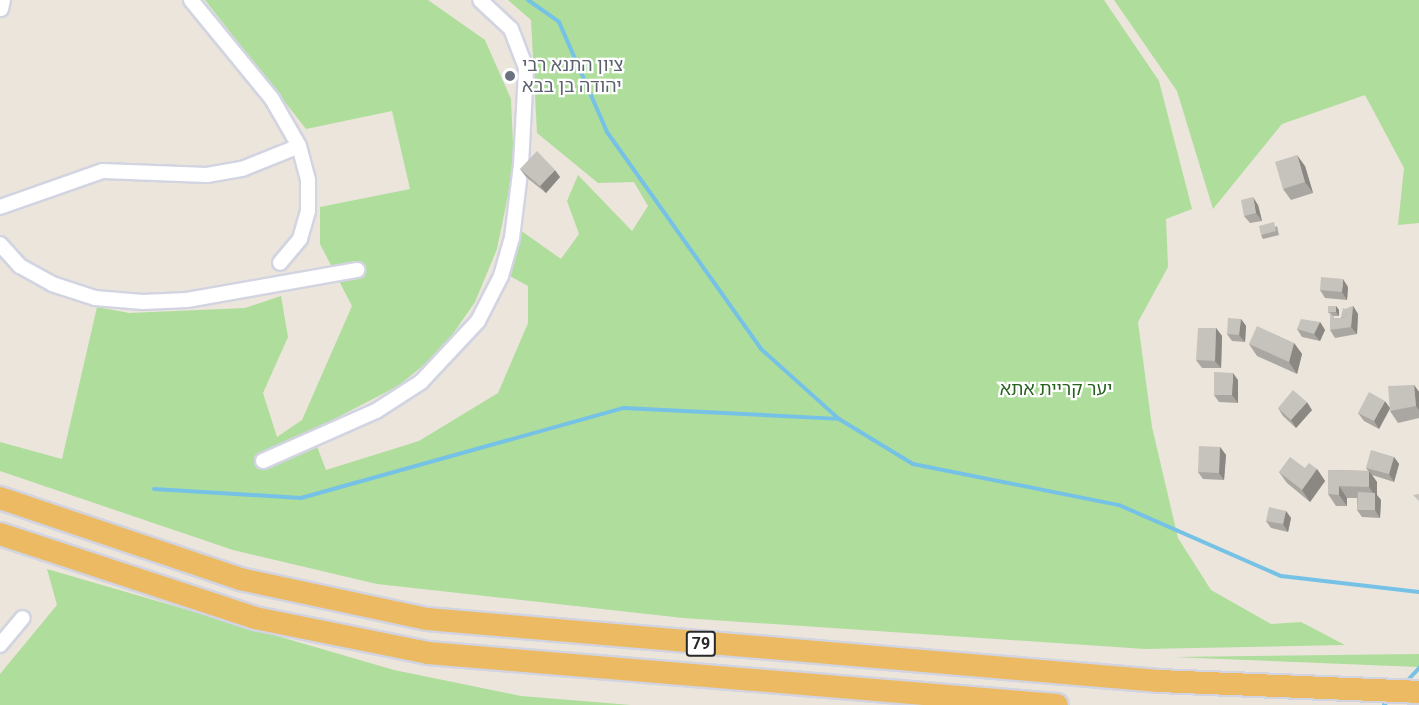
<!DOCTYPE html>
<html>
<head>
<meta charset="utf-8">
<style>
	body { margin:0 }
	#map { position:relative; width:1419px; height:705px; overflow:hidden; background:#ebe5dc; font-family:Roboto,"Noto Sans Hebrew",sans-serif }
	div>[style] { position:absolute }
	.green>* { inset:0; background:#afdd9c }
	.stream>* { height:4px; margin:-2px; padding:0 2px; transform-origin:2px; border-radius:2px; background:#76c2e6 }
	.roads { filter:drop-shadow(2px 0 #d2d4e1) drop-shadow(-2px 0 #d2d4e1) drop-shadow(0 2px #d2d4e1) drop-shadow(0 -2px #d2d4e1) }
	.minor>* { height:14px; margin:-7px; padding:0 7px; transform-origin:7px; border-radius:7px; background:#fff }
	.trunk>* { height:22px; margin:-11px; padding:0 11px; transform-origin:11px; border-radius:11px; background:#ecba62 }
	.wall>* { inset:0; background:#aaa7a2 }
	.shaded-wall>* { inset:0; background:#8b8884 }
	.building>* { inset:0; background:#c6c2bc }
	.dots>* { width:16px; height:16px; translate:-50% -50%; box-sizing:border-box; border:3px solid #fff; border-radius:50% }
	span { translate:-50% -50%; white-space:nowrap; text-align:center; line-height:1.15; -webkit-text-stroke:4.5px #fff; paint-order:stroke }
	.shield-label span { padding:2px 4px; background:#fff; border:2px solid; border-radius:4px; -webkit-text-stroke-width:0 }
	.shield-label { font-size:16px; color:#292929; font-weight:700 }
	.worship-label { font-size:18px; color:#5b616d }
	.left { translate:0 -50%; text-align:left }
	.park-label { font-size:18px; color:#29611f }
</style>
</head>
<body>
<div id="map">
	<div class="green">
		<i style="clip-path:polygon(205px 0,428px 0,485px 40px,511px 99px,514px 166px,497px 249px,475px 302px,441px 351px,398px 386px,311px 431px,326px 470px,419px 441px,498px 393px,528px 323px,528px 286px,506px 274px,520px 230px,561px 259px,579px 234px,567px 201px,578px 175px,632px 231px,648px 206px,634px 182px,598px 183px,537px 133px,531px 20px,508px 0,1104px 0,1159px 81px,1192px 209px,1166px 219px,1168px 267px,1138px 322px,1152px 427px,1178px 538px,1211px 590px,1271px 624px,1301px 622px,1345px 645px,1145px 649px,683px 618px,377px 584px,233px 550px,0 471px,0 442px,62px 459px,97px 307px,129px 313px,245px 308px,281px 296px,288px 337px,263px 393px,277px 437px,302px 420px,352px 306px,320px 244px,320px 207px,410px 189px,392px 111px,306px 129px)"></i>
		<i style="clip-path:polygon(1114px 0,1419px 0,1419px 223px,1398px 225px,1404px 168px,1365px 95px,1282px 124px,1213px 209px,1177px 91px)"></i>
		<i style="clip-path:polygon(47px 569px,394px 670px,521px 696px,631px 705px,0 705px,0 674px,57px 605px)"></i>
		<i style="clip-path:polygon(1419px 654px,1419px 667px,1173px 657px)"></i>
	</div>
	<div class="stream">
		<i style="left:528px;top:0;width:38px;rotate:35deg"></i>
		<i style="left:559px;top:22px;width:120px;rotate:66.4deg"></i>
		<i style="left:607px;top:132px;width:266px;rotate:54.6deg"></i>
		<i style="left:761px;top:349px;width:105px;rotate:41.9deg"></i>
		<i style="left:839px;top:419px;width:87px;rotate:31.3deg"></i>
		<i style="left:913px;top:464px;width:210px;rotate:11.3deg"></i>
		<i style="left:1119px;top:505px;width:177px;rotate:23.7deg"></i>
		<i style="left:1281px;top:576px;width:139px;rotate:6.6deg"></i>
		<i style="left:154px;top:489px;width:147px;rotate:3.5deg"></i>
		<i style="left:301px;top:498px;width:335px;rotate:-15.6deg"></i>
		<i style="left:624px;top:408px;width:215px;rotate:2.9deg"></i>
		<i style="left:1407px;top:681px;width:18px;rotate:-47deg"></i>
		<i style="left:1384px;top:705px;width:4px;rotate:-45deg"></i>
	</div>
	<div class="roads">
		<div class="minor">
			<i style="left:191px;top:0;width:128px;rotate:50.7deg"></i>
			<i style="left:272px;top:99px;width:54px;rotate:60.1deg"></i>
			<i style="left:299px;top:146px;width:35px;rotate:75deg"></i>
			<i style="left:308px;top:180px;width:31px;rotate:90deg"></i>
			<i style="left:308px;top:211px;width:29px;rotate:106deg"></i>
			<i style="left:300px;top:239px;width:31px;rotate:130deg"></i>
			<i style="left:1px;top:9px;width:9px;rotate:-77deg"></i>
			<i style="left:0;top:207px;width:109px;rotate:-19.3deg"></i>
			<i style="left:103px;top:171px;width:104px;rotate:2.2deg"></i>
			<i style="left:207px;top:175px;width:36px;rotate:-10deg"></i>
			<i style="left:242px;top:169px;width:61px;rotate:-22deg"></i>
			<i style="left:0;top:244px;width:30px;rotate:48deg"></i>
			<i style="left:20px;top:266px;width:37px;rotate:29deg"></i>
			<i style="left:52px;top:284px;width:45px;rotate:18deg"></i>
			<i style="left:95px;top:298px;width:48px;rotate:4.8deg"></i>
			<i style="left:143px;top:302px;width:44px;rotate:-2.6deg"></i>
			<i style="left:187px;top:300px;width:173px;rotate:-10deg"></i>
			<i style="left:263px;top:461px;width:124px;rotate:-23.9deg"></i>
			<i style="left:376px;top:411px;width:54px;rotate:-32.8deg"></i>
			<i style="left:421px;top:382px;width:83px;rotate:-46.9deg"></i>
			<i style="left:478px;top:321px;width:51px;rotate:-62.9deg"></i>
			<i style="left:501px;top:276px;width:40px;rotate:-74deg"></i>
			<i style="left:512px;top:238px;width:74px;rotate:-83deg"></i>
			<i style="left:521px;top:165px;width:97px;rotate:-87deg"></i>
			<i style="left:526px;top:68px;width:42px;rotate:-111deg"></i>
			<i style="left:511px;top:29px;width:42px;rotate:-136.9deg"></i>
			<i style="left:0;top:645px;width:35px;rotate:-50deg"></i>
		</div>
		<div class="trunk">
			<i style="left:0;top:498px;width:253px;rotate:18.6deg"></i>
			<i style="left:240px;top:579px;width:191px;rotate:12.1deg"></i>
			<i style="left:427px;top:619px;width:735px;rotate:4.84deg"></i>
			<i style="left:1159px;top:681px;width:260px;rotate:2.4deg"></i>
			<i style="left:0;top:534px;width:268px;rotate:18.2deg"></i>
			<i style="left:255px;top:618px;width:177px;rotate:11.4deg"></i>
			<i style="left:428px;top:653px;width:631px;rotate:4.73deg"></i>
		</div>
	</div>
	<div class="wall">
		<i style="clip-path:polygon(1305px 166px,1313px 193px,1291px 200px,1283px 189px)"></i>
		<i style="clip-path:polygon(520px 169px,560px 177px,546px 193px,526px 177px)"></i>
		<i style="clip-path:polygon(1258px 205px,1262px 221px,1250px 223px,1244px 216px)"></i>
		<i style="clip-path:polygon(1277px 226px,1279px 235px,1263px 239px,1261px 235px)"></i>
		<i style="clip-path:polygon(1348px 287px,1347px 300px,1325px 298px,1320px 290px)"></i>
		<i style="clip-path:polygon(1336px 306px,1339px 310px,1339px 316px,1333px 316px,1334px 318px,1341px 318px,1346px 309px,1353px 306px,1358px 314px,1357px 334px,1335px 338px,1330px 330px,1330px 314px,1328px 312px)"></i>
		<i style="clip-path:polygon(1241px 319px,1246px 326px,1245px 342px,1232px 341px,1227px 334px)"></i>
		<i style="clip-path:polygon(1320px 322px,1325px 330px,1320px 341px,1302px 337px,1297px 329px)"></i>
		<i style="clip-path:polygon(1216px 328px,1222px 336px,1221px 368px,1202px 368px,1196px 360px)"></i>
		<i style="clip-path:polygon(1294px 343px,1302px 354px,1297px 374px,1257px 356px,1249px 344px)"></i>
		<i style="clip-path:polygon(1238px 380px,1238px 403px,1219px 402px,1214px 395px)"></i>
		<i style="clip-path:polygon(1414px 385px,1419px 392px,1419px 418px,1398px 423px,1390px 411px,1390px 409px,1379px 429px,1364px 421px,1358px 413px,1390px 407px)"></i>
		<i style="clip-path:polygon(1278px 408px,1312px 410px,1296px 428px,1283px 416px)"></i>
		<i style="clip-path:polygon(1220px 447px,1226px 455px,1224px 480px,1203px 479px,1198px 472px)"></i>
		<i style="clip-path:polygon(1394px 457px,1399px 464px,1394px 482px,1372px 475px,1377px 482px,1377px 495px,1381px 500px,1380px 518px,1362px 517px,1357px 510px,1357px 498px,1347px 498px,1347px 506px,1336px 506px,1328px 494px,1328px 470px,1368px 471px,1366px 468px)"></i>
		<i style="clip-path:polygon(1305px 468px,1317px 469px,1325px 481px,1310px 502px,1287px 483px,1279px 472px)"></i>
		<i style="clip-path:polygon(1286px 511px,1291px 518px,1288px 532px,1271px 528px,1266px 521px)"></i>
	</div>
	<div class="shaded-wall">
		<i style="clip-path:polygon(1297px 155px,1305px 166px,1313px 193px,1305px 182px)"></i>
		<i style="clip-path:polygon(555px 170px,560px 177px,546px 193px,540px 186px)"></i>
		<i style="clip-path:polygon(1253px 197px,1258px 205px,1262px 221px,1256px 213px)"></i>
		<i style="clip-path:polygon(1343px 279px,1348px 287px,1347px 300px,1342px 292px)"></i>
		<i style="clip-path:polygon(1336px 306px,1339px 310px,1339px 316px,1336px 312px)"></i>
		<i style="clip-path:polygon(1353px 306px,1358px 314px,1357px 334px,1351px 327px)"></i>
		<i style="clip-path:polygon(1241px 319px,1246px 326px,1245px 342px,1239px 335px)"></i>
		<i style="clip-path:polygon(1320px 322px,1325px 330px,1320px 341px,1314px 334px)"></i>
		<i style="clip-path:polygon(1216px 328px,1222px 336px,1221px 368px,1215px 361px)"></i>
		<i style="clip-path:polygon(1294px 343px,1302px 354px,1297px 374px,1289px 362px)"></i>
		<i style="clip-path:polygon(1233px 373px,1238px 380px,1238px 403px,1232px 395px)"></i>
		<i style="clip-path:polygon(1414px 385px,1419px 392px,1419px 410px,1416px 406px)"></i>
		<i style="clip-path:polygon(1385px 401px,1390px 408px,1379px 429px,1374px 421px)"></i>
		<i style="clip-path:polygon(1307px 402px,1312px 410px,1296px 428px,1291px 420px)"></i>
		<i style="clip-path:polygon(1220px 447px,1226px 455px,1224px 480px,1219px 473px)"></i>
		<i style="clip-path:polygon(1394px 457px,1399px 464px,1394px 482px,1389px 474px)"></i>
		<i style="clip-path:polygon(1317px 469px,1325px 481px,1310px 502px,1302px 490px)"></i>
		<i style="clip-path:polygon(1369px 471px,1377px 482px,1377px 495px,1381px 500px,1380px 518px,1375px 510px,1375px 496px,1369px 487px)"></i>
		<i style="clip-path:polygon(1339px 486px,1347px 498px,1347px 506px,1339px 495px)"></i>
		<i style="clip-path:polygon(1286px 511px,1291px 518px,1288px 532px,1283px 524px)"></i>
	</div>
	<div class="building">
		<i style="clip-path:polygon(537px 151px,555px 170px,540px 186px,520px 169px)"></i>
		<i style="clip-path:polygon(1297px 155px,1305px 182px,1283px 189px,1275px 162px)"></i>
		<i style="clip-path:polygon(1253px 197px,1256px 213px,1244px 216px,1241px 200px)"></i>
		<i style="clip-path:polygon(1274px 222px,1276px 231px,1261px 235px,1259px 226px)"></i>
		<i style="clip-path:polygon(1321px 277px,1343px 279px,1342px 292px,1320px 290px)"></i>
		<i style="clip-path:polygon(1328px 306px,1336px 306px,1336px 312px,1328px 312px)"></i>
		<i style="clip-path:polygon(1353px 306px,1351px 327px,1330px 330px,1330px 312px,1334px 318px,1345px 318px,1346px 309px)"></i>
		<i style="clip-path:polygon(1343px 308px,1346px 309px,1345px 318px,1341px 317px)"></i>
		<i style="clip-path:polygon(1228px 318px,1241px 319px,1239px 335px,1227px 334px)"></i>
		<i style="clip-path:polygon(1301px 319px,1320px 322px,1314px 334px,1297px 329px)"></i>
		<i style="clip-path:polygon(1257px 326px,1294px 343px,1289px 362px,1249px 344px)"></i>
		<i style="clip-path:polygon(1198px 328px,1216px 328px,1215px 361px,1196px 360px)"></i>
		<i style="clip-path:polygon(1214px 372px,1233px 373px,1232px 395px,1214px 395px)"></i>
		<i style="clip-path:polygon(1414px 385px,1416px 406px,1390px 411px,1388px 386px)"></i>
		<i style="clip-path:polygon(1293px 390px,1307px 402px,1291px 420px,1278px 408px)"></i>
		<i style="clip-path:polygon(1369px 392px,1385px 401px,1374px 421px,1358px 413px)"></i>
		<i style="clip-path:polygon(1199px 446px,1220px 447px,1219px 473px,1198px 472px)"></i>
		<i style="clip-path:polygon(1371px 450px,1394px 457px,1389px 474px,1366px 468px)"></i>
		<i style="clip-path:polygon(1290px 457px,1305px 468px,1309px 463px,1317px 469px,1302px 490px,1279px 472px)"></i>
		<i style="clip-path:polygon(1328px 470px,1369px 471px,1369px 487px,1339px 486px,1339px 495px,1328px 494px)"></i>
		<i style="clip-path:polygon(1358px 492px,1375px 493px,1375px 510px,1357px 510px)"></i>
		<i style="clip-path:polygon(1419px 494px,1419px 501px,1413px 495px)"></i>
		<i style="clip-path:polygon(1269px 507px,1286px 511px,1283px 524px,1266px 521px)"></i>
	</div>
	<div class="dots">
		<i style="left:510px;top:76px;background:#6b7280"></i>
	</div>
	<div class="shield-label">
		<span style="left:701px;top:644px">79</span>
	</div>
	<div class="worship-label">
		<span class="left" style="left:522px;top:76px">ציון התנא רבי<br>יהודה בן בבא</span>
	</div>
	<div class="park-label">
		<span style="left:1056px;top:389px">יער קריית אתא</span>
	</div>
</div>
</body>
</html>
